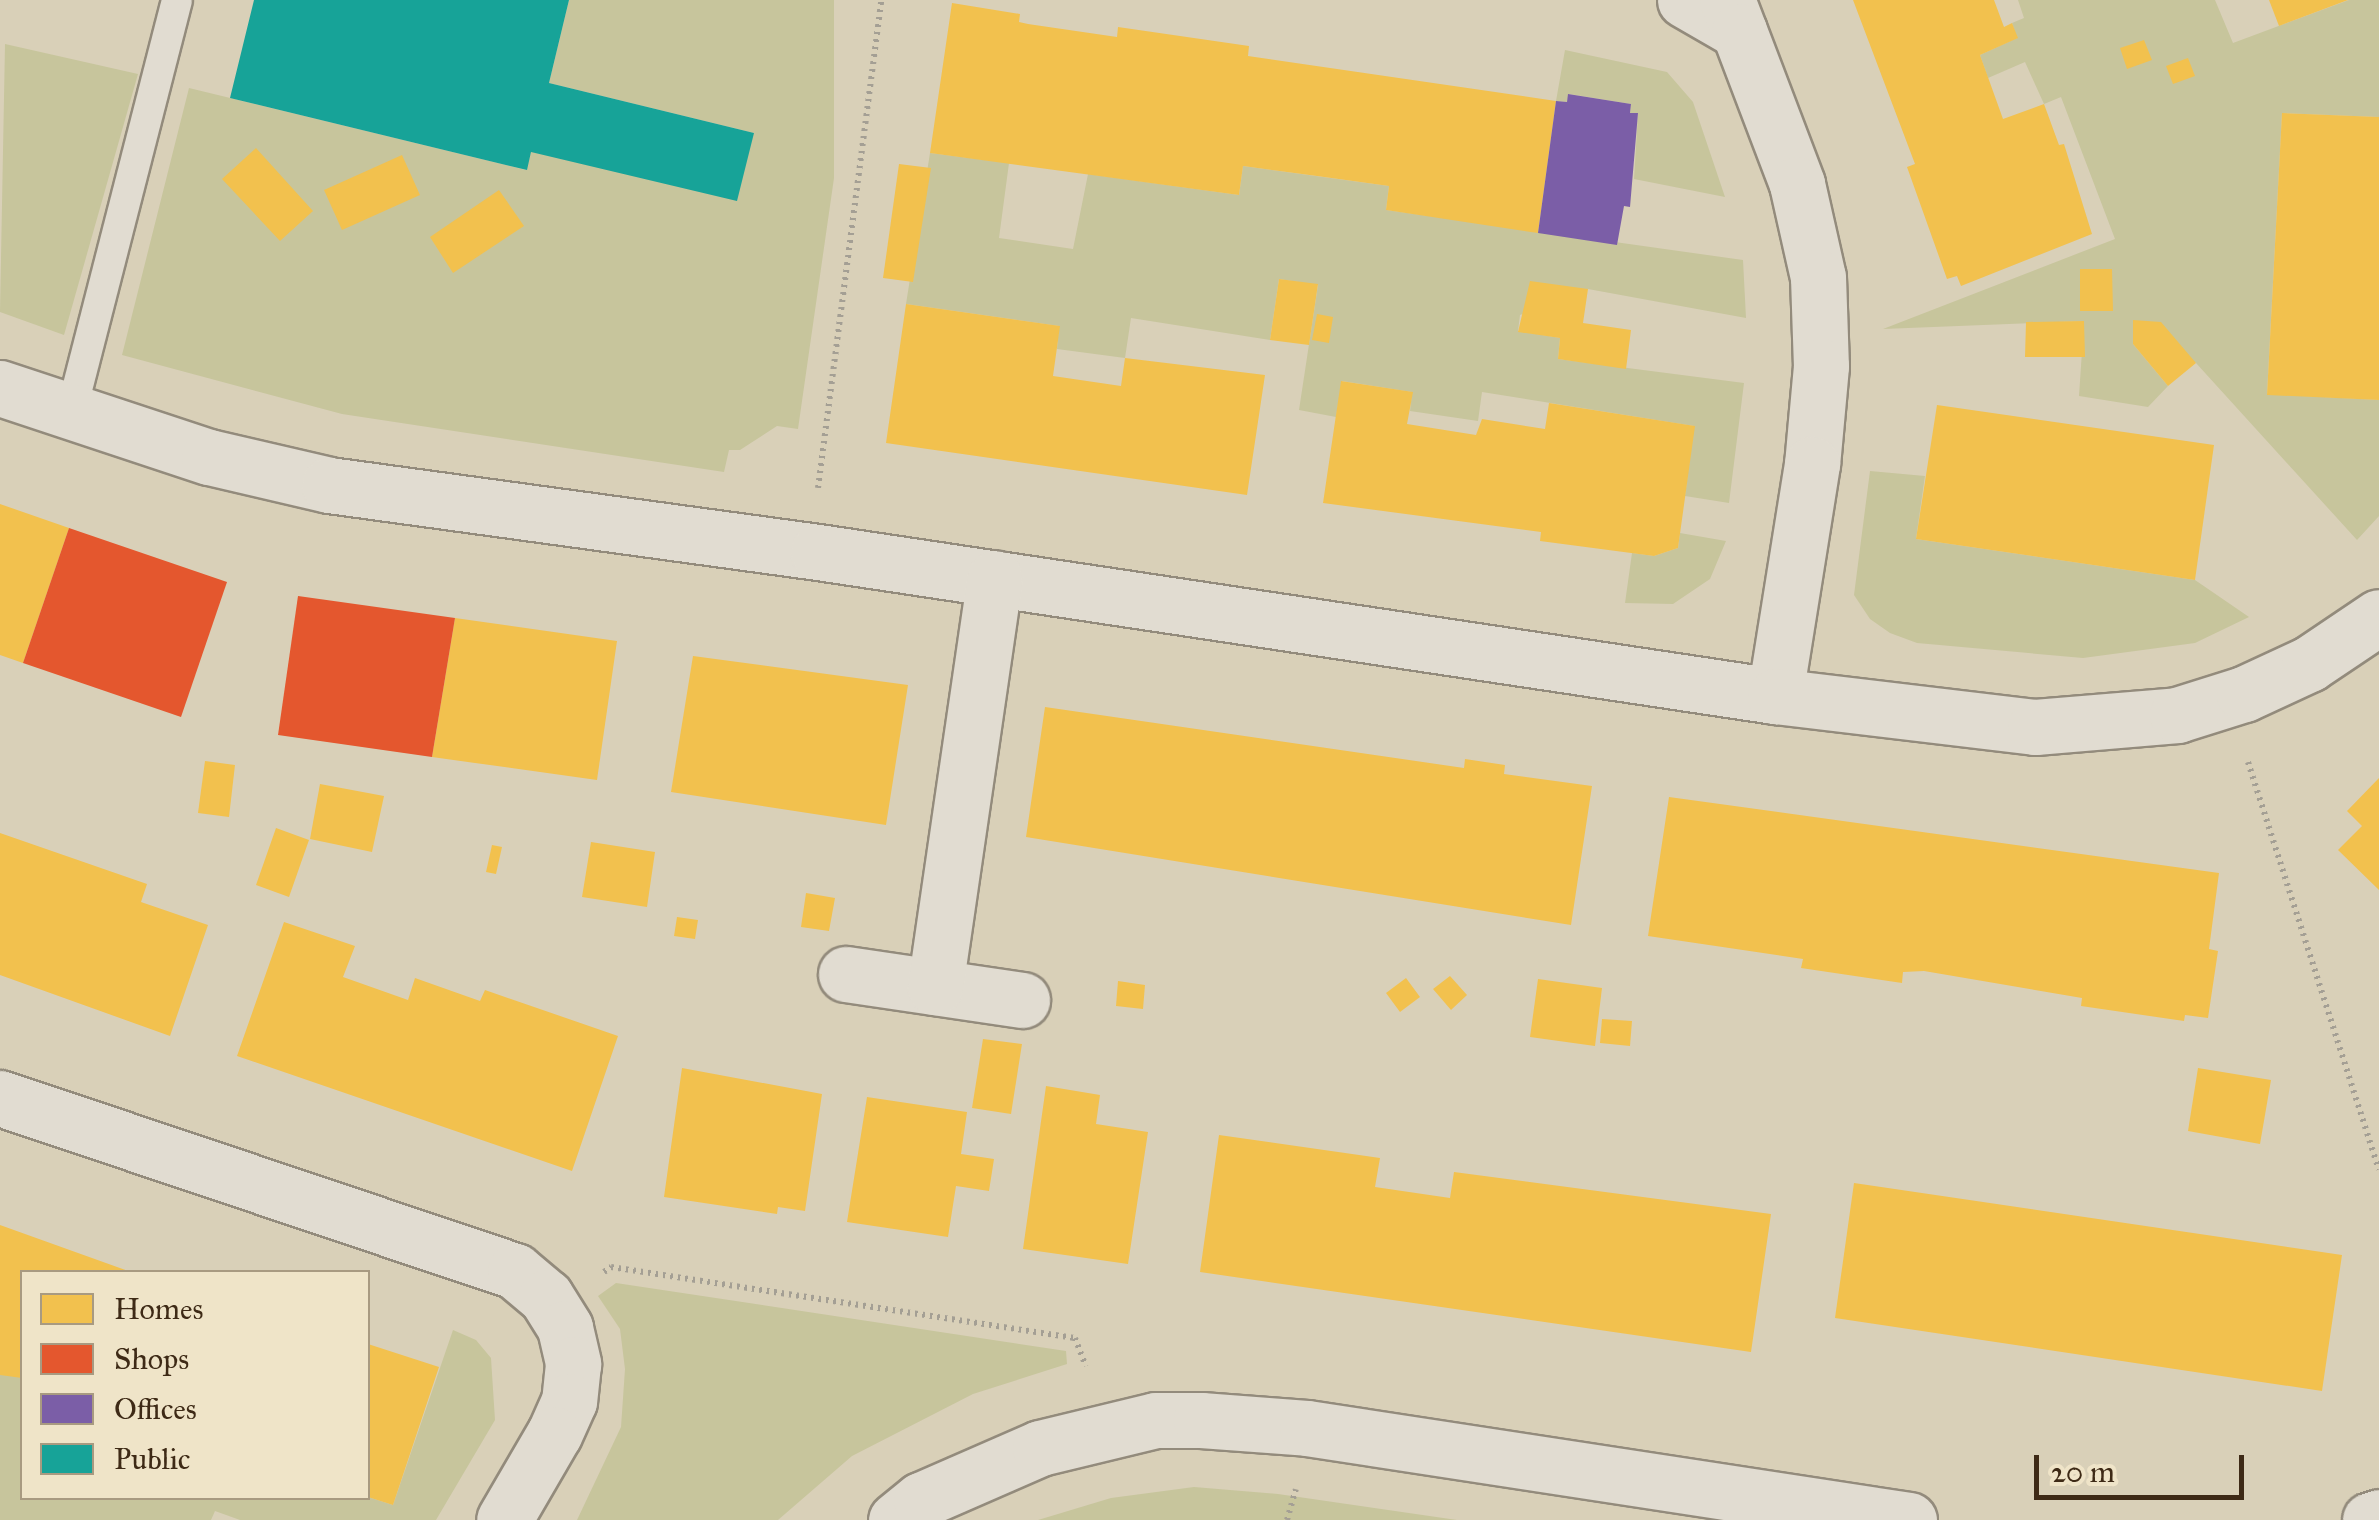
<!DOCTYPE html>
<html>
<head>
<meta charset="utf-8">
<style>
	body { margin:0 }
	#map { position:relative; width:2379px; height:1520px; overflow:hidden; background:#d9d0b8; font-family:"IM FELL Great Primer",serif }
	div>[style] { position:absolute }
	.green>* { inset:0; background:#c7c59c }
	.homes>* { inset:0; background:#f2c14e }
	.shops>* { inset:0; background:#e4572e }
	.offices>* { inset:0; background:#7b5ea7 }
	.public>* { inset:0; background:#17a398 }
	.path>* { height:6px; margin-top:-3px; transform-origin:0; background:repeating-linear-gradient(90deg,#a49f94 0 2.5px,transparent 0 7.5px) }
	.roads { filter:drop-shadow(2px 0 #938b7c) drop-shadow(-2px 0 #938b7c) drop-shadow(0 2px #938b7c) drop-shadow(0 -2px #938b7c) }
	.lane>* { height:30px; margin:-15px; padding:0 15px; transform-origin:15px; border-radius:15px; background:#e1dcd1 }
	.street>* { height:55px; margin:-27.5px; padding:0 27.5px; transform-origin:27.5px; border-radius:27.5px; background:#e1dcd1 }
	span { translate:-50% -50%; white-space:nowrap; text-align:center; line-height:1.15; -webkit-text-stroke:10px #efe4c8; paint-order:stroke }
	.legend { position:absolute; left:20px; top:1270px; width:350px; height:230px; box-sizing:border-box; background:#efe4c8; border:2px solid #a89a81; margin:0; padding:12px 18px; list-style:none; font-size:30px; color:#3e2a16 }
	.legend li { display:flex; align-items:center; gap:20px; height:50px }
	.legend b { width:50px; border:2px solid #a89a81 }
	.scale { position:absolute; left:2034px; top:1455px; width:210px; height:45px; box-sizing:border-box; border:5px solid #3e2a16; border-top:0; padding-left:12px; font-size:30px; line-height:35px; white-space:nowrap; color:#3e2a16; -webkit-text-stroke:8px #efe4c8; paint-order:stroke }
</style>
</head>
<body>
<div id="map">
	<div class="green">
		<i style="clip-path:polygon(569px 0,834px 0,834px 178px,798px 429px,777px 426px,740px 450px,729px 450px,724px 472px,342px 414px,122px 355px,189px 88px,526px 170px,531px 152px,754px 133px,549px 83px)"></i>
		<i style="clip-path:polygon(2018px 0,2215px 0,2233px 43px,2349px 0,2379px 0,2379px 117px,2282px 113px,2267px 394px,2379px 400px,2379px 516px,2357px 540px,2196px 363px,2133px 321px,2133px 344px,2168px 386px,2148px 407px,2079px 396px,2084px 321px,1883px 329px,2115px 239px,2061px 97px,2044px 104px,2025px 62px,1988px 78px,1980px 55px,2017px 38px,2012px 23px,2024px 18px)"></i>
		<i style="clip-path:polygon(5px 44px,138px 74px,64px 335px,0 312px)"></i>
		<i style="clip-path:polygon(1565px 50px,1667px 72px,1693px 102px,1725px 197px,1634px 179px,1638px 114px,1630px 113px,1631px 104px,1569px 94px,1567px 102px,1556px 101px)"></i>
		<i style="clip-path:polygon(930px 153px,1009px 163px,999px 238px,1073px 249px,1088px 174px,1239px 195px,1243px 166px,1389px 186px,1386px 210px,1743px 260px,1746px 318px,1588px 289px,1520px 315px,1518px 331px,1560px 338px,1558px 359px,1744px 383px,1729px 503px,1685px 496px,1694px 426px,1482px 392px,1478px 421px,1410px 411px,1412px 392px,1342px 381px,1336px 417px,1299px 410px,1318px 285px,1279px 279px,1270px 340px,1131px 318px,1125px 358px,1057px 349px,1059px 326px,906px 304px)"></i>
		<i style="clip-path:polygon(1870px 471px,1925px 476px,1916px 539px,2195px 580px,2249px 617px,2195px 643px,2083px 658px,1917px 643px,1890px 633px,1870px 619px,1854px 595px)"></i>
		<i style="clip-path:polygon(1680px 533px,1726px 541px,1710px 579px,1673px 604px,1625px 603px,1632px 553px,1654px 556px,1678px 548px)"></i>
		<i style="clip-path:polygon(616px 1283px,1066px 1351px,1067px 1364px,973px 1394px,852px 1456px,778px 1520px,577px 1520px,621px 1427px,625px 1369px,620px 1329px,598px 1296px)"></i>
		<i style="clip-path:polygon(453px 1330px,476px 1340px,491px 1358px,495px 1420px,436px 1520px,240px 1520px,215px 1511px,211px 1520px,0 1520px,0 1375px,6px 1372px,22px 1378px,22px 1498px,368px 1497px,393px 1505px)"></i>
		<i style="clip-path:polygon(1194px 1487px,1278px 1494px,1457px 1520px,1038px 1520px,1111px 1498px)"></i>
	</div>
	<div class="homes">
		<i style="clip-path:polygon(1853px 0,1994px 0,2004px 27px,2012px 23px,2018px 38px,1980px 55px,2003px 119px,2044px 104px,2059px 145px,2064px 144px,2092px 234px,1961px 286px,1957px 276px,1947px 279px,1907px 167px,1915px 164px)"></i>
		<i style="clip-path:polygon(2269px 0,2348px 0,2279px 26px)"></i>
		<i style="clip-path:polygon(952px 3px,1020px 14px,1019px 22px,1028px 24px,1117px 37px,1118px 27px,1249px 46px,1248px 56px,1556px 101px,1538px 233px,1386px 210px,1389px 186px,1317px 176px,1243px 166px,1239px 195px,930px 153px)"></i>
		<i style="clip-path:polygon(2144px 40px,2152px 60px,2127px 69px,2120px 48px)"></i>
		<i style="clip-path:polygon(2188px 58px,2195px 76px,2173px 84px,2166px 66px)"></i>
		<i style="clip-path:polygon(2282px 113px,2379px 117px,2379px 400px,2267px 395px)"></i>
		<i style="clip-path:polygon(256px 148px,313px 211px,280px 241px,222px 179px)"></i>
		<i style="clip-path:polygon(402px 155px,420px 195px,342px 230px,324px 190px)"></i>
		<i style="clip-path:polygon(899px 164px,931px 168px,913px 282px,883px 278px)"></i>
		<i style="clip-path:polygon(499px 190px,524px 226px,453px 273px,430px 237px)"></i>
		<i style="clip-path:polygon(2080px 269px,2112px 269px,2113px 311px,2080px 311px)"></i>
		<i style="clip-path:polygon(1279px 279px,1318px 284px,1309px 345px,1270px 340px)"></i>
		<i style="clip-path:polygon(1530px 281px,1588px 289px,1583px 323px,1631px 330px,1626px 369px,1558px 359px,1560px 338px,1518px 332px)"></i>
		<i style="clip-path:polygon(906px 304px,1060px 326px,1053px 376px,1121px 386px,1125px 358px,1265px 375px,1247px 495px,886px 443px)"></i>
		<i style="clip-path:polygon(1317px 314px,1333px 317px,1329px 343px,1312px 340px)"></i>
		<i style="clip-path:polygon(2133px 320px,2161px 322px,2196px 363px,2168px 386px,2133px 344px)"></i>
		<i style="clip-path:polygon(2084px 321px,2085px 357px,2025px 357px,2026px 322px)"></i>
		<i style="clip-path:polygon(1341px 381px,1413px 392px,1407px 424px,1476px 435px,1482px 419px,1545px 429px,1549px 403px,1695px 426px,1678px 548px,1654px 556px,1540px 541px,1541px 532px,1323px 503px)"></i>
		<i style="clip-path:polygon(1937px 405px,2214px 445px,2195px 580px,1916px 539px)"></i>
		<i style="clip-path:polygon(0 504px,69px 528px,23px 663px,0 655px)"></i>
		<i style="clip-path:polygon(455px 618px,617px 641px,597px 780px,432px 757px)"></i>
		<i style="clip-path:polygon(693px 656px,908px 685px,886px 825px,671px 792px)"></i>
		<i style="clip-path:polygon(1045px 707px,1464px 768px,1465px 759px,1505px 765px,1504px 774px,1592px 786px,1571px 925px,1026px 837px)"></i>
		<i style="clip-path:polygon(205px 761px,235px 765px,229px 817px,198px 813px)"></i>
		<i style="clip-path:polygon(2379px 778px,2379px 890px,2338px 850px,2362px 826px,2347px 811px)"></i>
		<i style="clip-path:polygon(320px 784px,384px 796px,372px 852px,310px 839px)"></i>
		<i style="clip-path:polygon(1669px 797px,2219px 873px,2209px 949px,2218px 951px,2208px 1018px,2185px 1015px,2184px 1021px,2081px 1006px,2082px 998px,1924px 971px,1903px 972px,1902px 983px,1801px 968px,1803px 959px,1648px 936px)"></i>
		<i style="clip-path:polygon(276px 828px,309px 840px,289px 897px,256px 885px)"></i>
		<i style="clip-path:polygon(0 833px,147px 884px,141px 902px,208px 925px,170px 1036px,0 975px)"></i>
		<i style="clip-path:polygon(591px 842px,655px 852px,647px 907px,582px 897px)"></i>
		<i style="clip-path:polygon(492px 845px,502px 847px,496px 874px,486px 872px)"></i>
		<i style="clip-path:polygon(806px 893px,835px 898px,829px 931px,801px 927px)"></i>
		<i style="clip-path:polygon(677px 917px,698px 920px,695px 939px,674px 936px)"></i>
		<i style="clip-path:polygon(284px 922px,355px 946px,343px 977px,408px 1000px,415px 978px,480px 1001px,485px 990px,618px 1036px,572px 1171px,237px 1056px)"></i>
		<i style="clip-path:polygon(1450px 976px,1467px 995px,1451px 1010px,1433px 989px)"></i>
		<i style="clip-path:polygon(1406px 978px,1420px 997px,1400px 1012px,1386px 993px)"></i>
		<i style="clip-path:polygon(1538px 979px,1602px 988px,1595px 1046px,1530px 1037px)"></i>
		<i style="clip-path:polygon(1118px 981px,1145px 985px,1143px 1009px,1116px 1006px)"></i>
		<i style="clip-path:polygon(1602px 1019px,1632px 1021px,1630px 1046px,1600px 1043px)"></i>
		<i style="clip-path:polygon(983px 1039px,1022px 1044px,1011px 1114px,972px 1108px)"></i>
		<i style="clip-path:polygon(682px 1068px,822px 1094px,805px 1211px,778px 1207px,777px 1214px,664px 1197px)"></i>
		<i style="clip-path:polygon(2198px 1068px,2271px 1080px,2260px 1144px,2188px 1131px)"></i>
		<i style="clip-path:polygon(1046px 1086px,1100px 1095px,1096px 1124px,1148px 1132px,1128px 1264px,1023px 1249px)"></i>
		<i style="clip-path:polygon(867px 1097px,967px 1112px,961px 1154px,994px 1159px,989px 1191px,956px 1186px,948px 1237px,847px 1222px)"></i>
		<i style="clip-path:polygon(1219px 1135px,1380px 1158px,1375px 1187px,1450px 1198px,1454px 1172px,1771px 1214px,1751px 1352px,1200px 1272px)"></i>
		<i style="clip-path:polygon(1854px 1183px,2342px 1255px,2322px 1391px,1835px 1318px)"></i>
		<i style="clip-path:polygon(0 1225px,131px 1272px,22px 1272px,22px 1378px,0 1375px)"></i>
		<i style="clip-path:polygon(368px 1344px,439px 1367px,393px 1505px,368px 1497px)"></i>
	</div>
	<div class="shops">
		<i style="clip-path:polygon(69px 528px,227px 582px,181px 717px,23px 663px)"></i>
		<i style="clip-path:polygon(298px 596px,455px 618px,432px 757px,278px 735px)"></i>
	</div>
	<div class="offices">
		<i style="clip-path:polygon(1568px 94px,1631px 104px,1630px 113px,1638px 113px,1630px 207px,1624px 206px,1617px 245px,1538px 233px,1556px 101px,1567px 102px)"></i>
	</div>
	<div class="public">
		<i style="clip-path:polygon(254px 0,569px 0,549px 83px,754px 133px,737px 201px,531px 152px,527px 170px,230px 98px)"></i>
	</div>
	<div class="path">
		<i style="left:818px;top:488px;width:492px;rotate:-82.6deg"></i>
		<i style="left:2248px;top:762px;width:428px;rotate:72.2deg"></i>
		<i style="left:604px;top:1272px;width:9px;rotate:-36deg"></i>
		<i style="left:611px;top:1267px;width:469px;rotate:8.7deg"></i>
		<i style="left:1075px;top:1338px;width:30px;rotate:69deg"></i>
		<i style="left:1287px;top:1520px;width:32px;rotate:-74deg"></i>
	</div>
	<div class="roads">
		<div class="lane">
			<i style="left:71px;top:413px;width:426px;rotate:-75.6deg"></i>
		</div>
		<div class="street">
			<i style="left:1685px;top:0;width:62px;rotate:29.9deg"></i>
			<i style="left:1739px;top:31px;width:33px;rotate:-111deg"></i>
			<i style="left:1739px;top:31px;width:164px;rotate:69.2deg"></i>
			<i style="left:1797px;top:184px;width:95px;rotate:77.3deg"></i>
			<i style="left:1818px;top:277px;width:89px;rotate:88.1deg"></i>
			<i style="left:1821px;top:366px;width:98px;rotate:95.2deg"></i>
			<i style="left:1812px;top:464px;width:235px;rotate:99.1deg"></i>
			<i style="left:0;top:388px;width:220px;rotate:18.3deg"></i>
			<i style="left:209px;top:457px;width:123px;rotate:13.1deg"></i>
			<i style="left:329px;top:485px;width:494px;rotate:7.8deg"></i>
			<i style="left:818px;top:552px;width:968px;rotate:8.56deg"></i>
			<i style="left:1775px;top:696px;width:262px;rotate:6.8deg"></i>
			<i style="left:2035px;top:727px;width:143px;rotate:-4.8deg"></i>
			<i style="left:2177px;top:715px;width:70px;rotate:-17.4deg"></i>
			<i style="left:2244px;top:694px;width:72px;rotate:-24.8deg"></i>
			<i style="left:2309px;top:664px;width:84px;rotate:-33.9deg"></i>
			<i style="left:846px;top:974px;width:178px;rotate:8.4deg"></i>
			<i style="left:935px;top:987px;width:413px;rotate:-81.7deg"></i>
			<i style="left:0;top:1098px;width:543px;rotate:18.57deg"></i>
			<i style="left:515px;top:1271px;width:40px;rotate:40deg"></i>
			<i style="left:546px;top:1297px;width:36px;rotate:58deg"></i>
			<i style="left:565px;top:1328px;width:37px;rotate:77deg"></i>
			<i style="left:573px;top:1364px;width:37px;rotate:96deg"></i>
			<i style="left:569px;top:1401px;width:36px;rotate:114deg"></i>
			<i style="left:554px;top:1434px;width:99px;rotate:120.2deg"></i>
			<i style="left:896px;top:1520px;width:32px;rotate:-39deg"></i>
			<i style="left:921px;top:1500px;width:130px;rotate:-23.6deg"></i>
			<i style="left:1040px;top:1448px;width:119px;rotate:-13.6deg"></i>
			<i style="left:1156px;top:1420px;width:45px"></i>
			<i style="left:1201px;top:1420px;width:106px;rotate:4.3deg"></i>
			<i style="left:1307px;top:1428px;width:609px;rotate:8.69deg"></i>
			<i style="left:2370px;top:1520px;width:9px;rotate:-18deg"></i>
		</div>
	</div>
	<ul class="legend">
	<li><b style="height:28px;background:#f2c14e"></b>Homes</li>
	<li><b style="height:28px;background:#e4572e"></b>Shops</li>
	<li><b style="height:28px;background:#7b5ea7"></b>Offices</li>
	<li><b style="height:28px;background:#17a398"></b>Public</li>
	</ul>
	<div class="scale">20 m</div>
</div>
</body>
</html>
